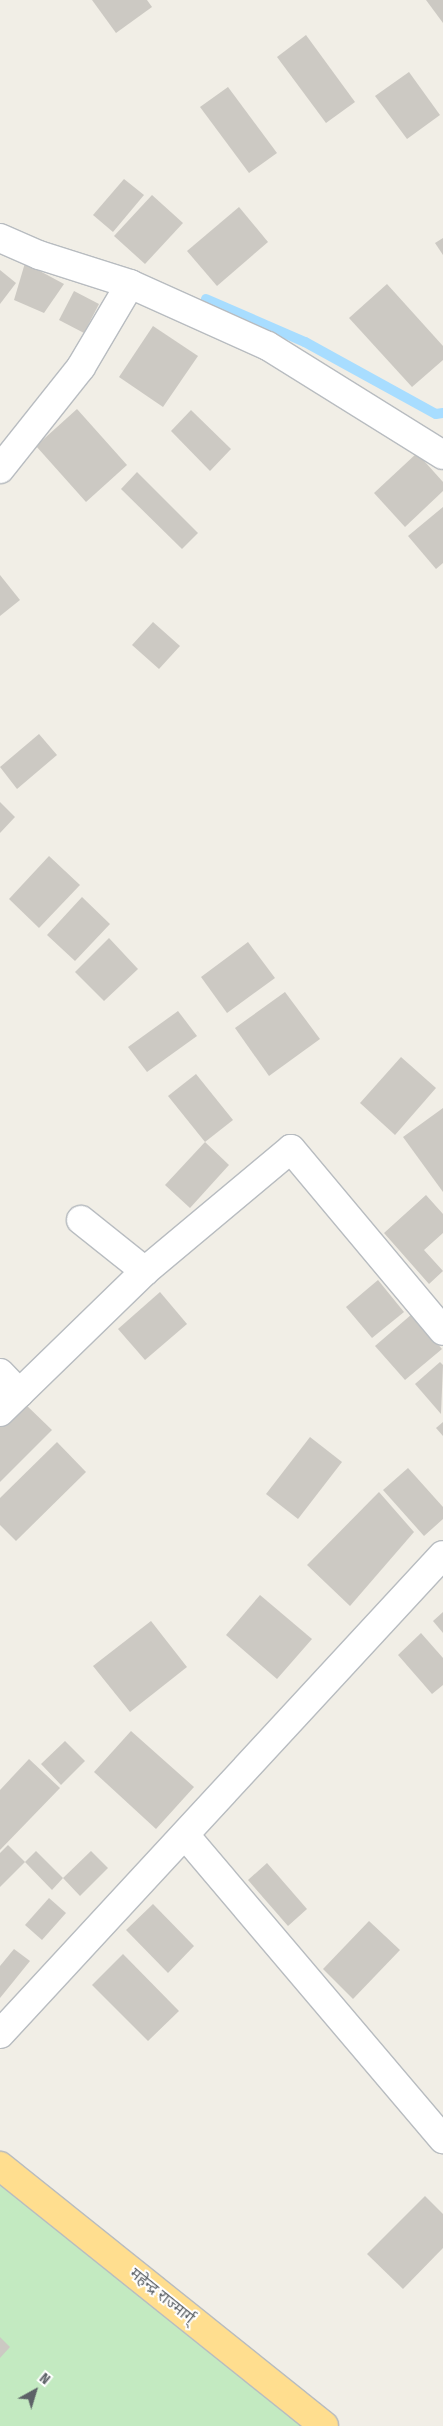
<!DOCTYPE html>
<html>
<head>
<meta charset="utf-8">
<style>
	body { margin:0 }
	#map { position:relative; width:443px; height:2426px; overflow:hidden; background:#f1eee6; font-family:"Fira Sans Condensed","Noto Sans Devanagari",sans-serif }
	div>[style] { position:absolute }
	.green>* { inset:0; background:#c3eac1 }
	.stream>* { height:10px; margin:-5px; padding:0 5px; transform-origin:5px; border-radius:5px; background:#a8ddff }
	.building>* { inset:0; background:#ccc9c3 }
	.roads { filter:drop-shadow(1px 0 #b8bcc0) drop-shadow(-1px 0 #b8bcc0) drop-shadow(0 1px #b8bcc0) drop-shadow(0 -1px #b8bcc0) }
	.street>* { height:28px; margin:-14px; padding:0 14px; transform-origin:14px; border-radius:14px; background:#fff }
	.highway>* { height:28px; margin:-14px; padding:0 14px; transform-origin:14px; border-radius:14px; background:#ffde8f }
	span { translate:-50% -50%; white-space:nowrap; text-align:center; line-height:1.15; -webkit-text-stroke:4px #fff; paint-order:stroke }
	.street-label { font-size:16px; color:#5d6267 }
	.north { position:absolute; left:10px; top:2366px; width:50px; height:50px; -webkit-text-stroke:4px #fff; paint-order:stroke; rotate:39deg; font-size:14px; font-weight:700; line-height:20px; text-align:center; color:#5d6267 }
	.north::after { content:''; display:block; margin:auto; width:18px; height:22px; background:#5d6267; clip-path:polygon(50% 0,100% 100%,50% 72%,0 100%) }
</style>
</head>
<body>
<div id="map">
	<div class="green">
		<i style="clip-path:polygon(0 2166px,306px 2426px,0 2426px)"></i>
	</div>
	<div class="stream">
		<i style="left:206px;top:299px;width:108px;rotate:23.5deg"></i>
		<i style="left:305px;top:342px;width:149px;rotate:28.8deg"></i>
		<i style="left:436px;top:414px;width:7px;rotate:-8deg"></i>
	</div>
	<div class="building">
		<i style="clip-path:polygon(92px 0,147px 0,152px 7px,116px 33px)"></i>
		<i style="clip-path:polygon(426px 0,443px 0,443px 23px)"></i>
		<i style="clip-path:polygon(306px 35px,355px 102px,326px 123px,277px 57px)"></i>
		<i style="clip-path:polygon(409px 72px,440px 115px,407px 139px,375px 96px)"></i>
		<i style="clip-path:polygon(228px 87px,277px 153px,249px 173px,200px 107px)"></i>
		<i style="clip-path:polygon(124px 179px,144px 195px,113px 232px,93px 215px)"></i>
		<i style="clip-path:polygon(152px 195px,183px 223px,145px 264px,114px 236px)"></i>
		<i style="clip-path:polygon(239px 207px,268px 242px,217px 286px,187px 251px)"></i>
		<i style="clip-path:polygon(443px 238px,443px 255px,435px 243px)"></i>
		<i style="clip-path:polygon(25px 263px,64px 284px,44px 313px,14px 300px)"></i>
		<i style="clip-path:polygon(0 270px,16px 283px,0 304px)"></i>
		<i style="clip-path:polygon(387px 284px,443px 346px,443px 360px,412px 387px,349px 318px)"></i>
		<i style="clip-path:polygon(74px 291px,99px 304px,84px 333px,59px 320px)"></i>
		<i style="clip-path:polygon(153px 326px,198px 356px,163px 407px,119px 377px)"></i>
		<i style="clip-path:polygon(77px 409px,127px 465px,86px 502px,36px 446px)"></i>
		<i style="clip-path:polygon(191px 410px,231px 449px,210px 471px,171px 431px)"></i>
		<i style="clip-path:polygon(417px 453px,443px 482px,443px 491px,405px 527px,374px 493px)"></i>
		<i style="clip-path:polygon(137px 472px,198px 533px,182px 549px,121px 489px)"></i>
		<i style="clip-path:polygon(443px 507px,443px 563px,436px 569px,408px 536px)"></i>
		<i style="clip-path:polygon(0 575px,20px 600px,0 616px)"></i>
		<i style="clip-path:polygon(153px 622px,180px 646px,159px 669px,132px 645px)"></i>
		<i style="clip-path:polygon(39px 734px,57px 755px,17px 789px,0 767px)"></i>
		<i style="clip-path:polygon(0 802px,15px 817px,0 833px)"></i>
		<i style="clip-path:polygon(49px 856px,80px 885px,39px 928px,9px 899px)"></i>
		<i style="clip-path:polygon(82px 897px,110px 924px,75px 961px,47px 935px)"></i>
		<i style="clip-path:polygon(109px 938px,138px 969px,104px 1001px,75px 972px)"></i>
		<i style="clip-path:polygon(248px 942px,275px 978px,227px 1013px,201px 977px)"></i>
		<i style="clip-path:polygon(285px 992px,320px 1039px,269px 1076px,235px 1028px)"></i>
		<i style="clip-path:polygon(178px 1011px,197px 1036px,147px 1072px,128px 1047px)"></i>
		<i style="clip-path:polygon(401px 1057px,436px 1088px,395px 1135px,360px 1103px)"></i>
		<i style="clip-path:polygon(196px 1074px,233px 1120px,205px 1142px,168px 1096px)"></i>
		<i style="clip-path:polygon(443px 1108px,443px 1192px,403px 1137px)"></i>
		<i style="clip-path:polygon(205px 1142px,229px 1165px,190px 1208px,165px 1185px)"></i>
		<i style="clip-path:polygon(426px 1195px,443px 1214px,443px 1233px,424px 1250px,443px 1271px,429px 1284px,384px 1233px)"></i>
		<i style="clip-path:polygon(378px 1280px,404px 1312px,372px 1338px,346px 1307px)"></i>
		<i style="clip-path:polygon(160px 1292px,187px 1324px,145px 1360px,118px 1329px)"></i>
		<i style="clip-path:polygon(412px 1314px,442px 1349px,405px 1380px,375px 1346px)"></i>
		<i style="clip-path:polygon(440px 1362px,443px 1365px,441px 1414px,415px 1384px)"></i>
		<i style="clip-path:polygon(23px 1402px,52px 1430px,0 1482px,0 1425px)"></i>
		<i style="clip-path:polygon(443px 1422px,443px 1436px,436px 1428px)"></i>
		<i style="clip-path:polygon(310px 1437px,342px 1462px,298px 1519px,266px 1494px)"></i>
		<i style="clip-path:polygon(57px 1442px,86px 1472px,16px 1541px,0 1525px,0 1498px)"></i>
		<i style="clip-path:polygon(408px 1468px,443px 1507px,443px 1519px,424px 1536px,383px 1490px)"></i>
		<i style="clip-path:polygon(379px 1492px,414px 1532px,350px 1606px,307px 1565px)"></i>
		<i style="clip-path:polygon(260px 1595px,312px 1639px,277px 1679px,226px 1635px)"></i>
		<i style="clip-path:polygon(443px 1612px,443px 1633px,433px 1621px)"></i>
		<i style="clip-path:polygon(151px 1621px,187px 1667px,130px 1712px,93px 1666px)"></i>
		<i style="clip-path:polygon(421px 1633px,443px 1658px,443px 1685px,432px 1694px,398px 1655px)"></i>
		<i style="clip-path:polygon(131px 1731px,194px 1787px,156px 1829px,94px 1772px)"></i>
		<i style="clip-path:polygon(65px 1741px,85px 1761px,61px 1785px,41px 1764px)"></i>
		<i style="clip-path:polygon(29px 1759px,60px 1788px,0 1850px,0 1790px)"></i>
		<i style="clip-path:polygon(8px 1845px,25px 1862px,0 1887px,0 1853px)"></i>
		<i style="clip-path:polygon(36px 1851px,63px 1878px,52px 1890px,25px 1862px)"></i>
		<i style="clip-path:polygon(91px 1851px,108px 1868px,80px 1896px,63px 1878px)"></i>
		<i style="clip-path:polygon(267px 1863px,307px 1909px,288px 1926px,248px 1880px)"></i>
		<i style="clip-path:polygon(49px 1898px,66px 1913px,42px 1940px,25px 1925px)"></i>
		<i style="clip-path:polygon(153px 1904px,194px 1946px,168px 1973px,126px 1930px)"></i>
		<i style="clip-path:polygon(369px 1921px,400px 1950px,353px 1999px,323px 1969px)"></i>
		<i style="clip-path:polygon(14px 1949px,30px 1961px,0 1998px,0 1966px)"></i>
		<i style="clip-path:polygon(123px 1954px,179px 2011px,148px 2041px,92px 1985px)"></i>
		<i style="clip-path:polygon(425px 2196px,443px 2214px,443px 2248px,403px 2289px,367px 2254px)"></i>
		<i style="clip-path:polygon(0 2337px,10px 2347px,0 2358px)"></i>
	</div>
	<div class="roads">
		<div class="street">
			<i style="left:0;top:238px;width:43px;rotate:23.6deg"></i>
			<i style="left:39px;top:255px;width:96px;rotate:17.7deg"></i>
			<i style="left:0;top:469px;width:130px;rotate:-51.5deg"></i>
			<i style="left:81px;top:367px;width:96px;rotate:-59.4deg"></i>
			<i style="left:130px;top:284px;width:151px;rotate:24.2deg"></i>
			<i style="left:268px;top:346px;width:206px;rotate:31.9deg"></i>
			<i style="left:81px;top:1220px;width:82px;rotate:38.6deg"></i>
			<i style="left:0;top:1373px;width:28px;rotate:46deg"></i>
			<i style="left:0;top:1412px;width:202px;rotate:-44.2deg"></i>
			<i style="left:145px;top:1271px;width:190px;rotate:-39.9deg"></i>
			<i style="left:291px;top:1149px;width:237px;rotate:50.1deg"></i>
			<i style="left:185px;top:1835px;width:399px;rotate:49.7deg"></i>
			<i style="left:0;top:2034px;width:652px;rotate:-47.24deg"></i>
		</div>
		<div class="highway">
			<i style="left:0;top:2166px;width:415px;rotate:38.7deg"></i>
		</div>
	</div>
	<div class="street-label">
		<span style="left:162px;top:2296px;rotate:39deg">महेन्द्र राज्मार्ग्</span>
	</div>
	<div class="north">N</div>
</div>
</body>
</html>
